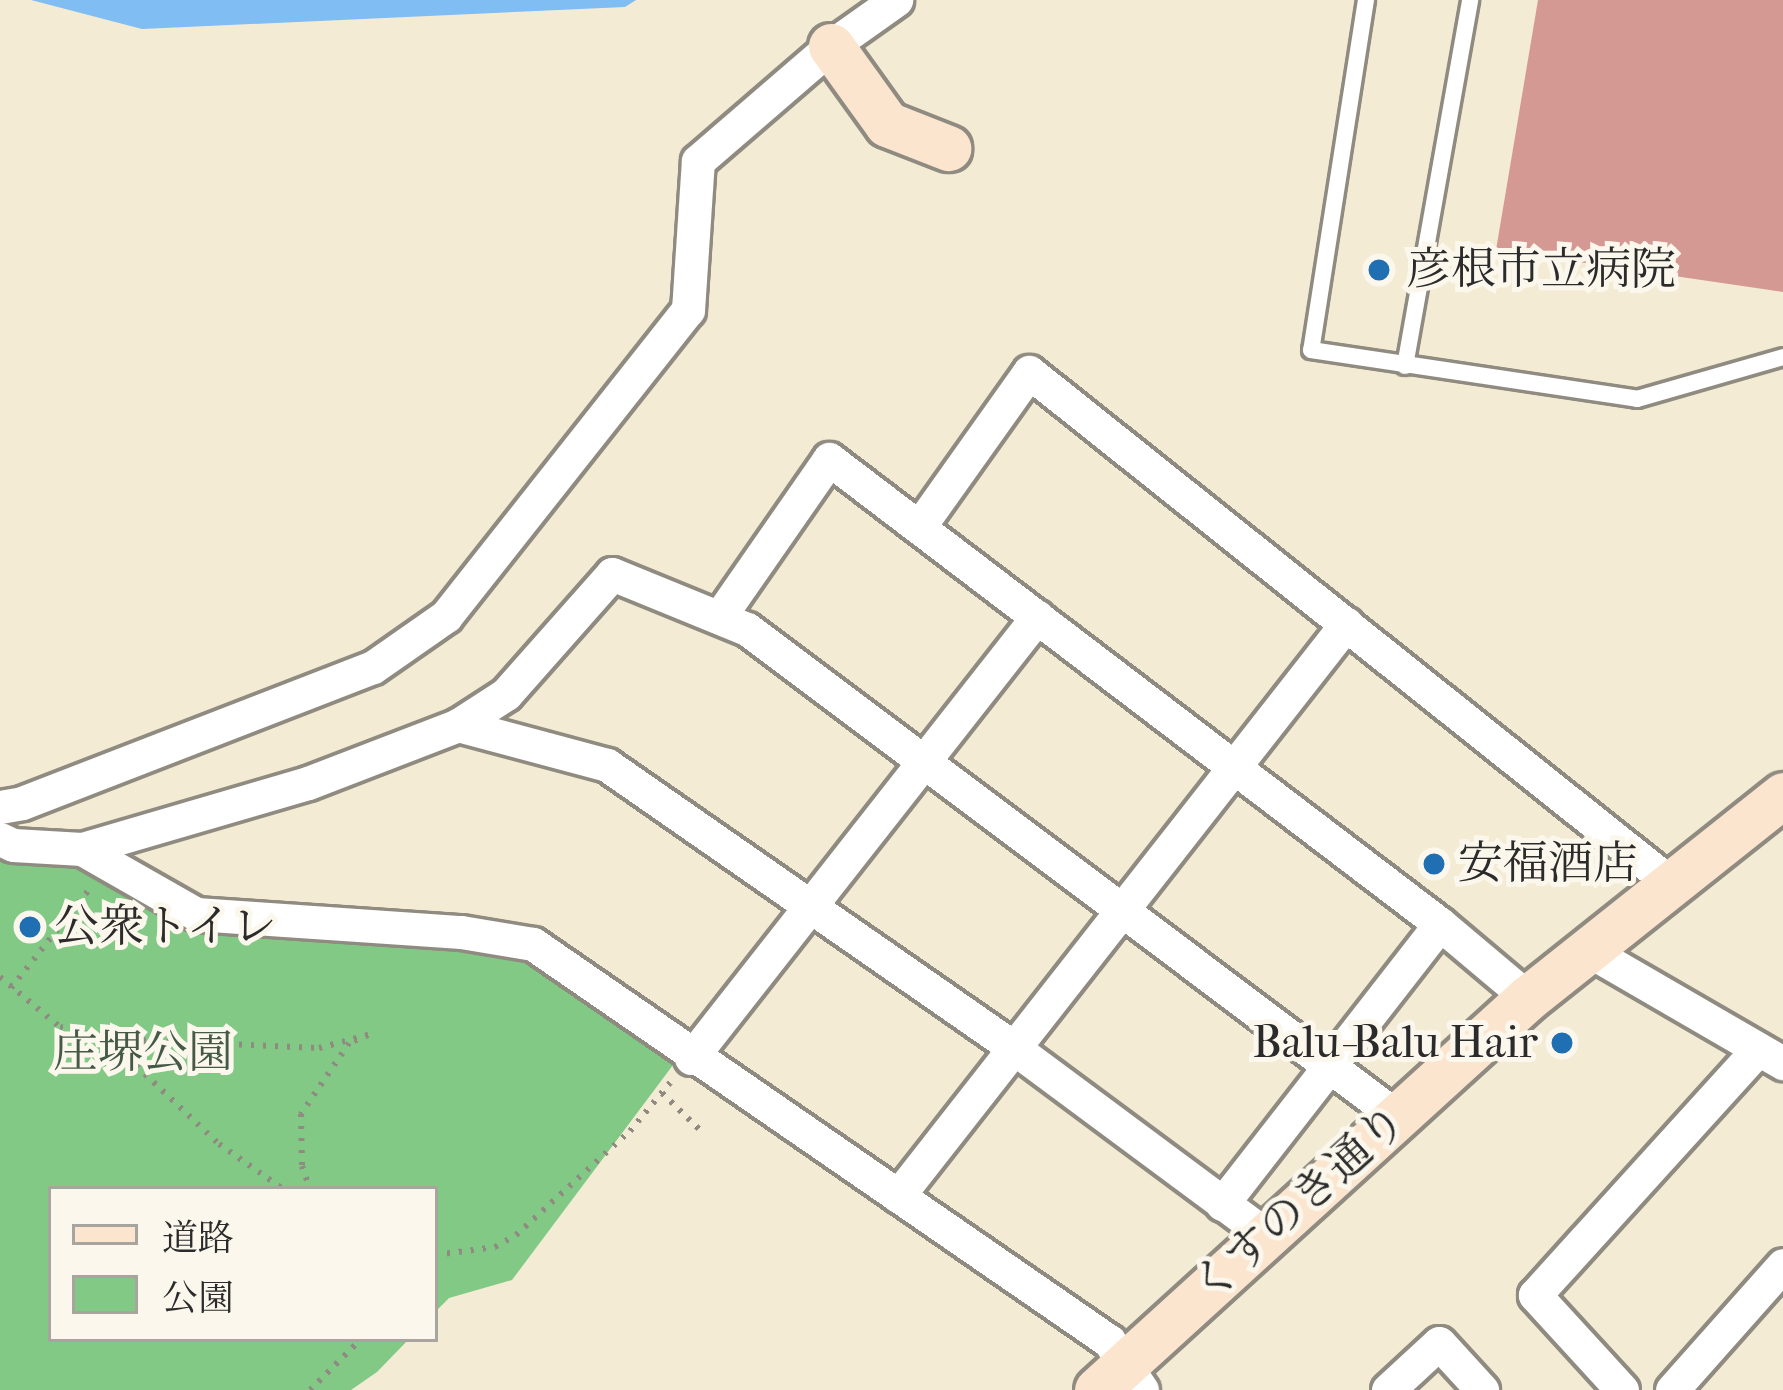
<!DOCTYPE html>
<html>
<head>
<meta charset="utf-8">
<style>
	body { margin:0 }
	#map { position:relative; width:1783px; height:1390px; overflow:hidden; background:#f4ebd4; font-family:"IM FELL French Canon","Noto Serif JP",serif }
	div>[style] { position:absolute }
	.green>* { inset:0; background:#81c985 }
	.water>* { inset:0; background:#7fbdf2 }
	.building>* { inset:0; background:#d59994 }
	.path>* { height:6px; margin-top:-3px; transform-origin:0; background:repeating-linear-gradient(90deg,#908b80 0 3px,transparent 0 12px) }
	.roads { filter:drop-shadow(3px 0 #908b80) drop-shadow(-3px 0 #908b80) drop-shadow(0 3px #908b80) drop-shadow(0 -3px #908b80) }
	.lane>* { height:16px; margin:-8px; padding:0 8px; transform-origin:8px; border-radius:8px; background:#fff }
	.street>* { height:33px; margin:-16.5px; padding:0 16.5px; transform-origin:16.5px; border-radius:16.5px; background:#fff }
	.secondary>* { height:45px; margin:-22.5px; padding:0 22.5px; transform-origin:22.5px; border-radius:22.5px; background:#fbe5cf }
	.dots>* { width:33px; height:33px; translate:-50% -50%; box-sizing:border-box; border:6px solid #fbf7ec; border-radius:50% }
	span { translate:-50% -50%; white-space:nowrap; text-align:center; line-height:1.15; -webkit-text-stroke:10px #fbf7ec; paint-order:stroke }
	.poi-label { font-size:45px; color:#2b2b2b }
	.left { translate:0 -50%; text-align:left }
	.right { translate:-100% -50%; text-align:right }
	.park-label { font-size:45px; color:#455a46 }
	.street-label { font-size:45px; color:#2b2b2b }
	.legend { position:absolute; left:48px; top:1186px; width:390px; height:156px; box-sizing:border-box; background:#fbf7ec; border:3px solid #a8a59f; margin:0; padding:15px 21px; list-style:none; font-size:36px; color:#2b2b2b }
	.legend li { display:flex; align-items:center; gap:24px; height:60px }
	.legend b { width:60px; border:3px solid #a8a59f }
</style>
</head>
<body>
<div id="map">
	<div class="green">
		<i style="clip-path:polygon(0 852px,80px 858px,192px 926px,448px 941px,528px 956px,676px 1061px,512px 1280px,449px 1298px,435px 1312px,435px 1189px,51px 1189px,51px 1339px,409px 1339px,377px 1372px,351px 1390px,0 1390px)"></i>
	</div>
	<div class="water">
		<i style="clip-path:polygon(31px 0,636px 0,625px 7px,142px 29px)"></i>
	</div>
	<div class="building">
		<i style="clip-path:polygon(1538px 0,1783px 0,1783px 292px,1496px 250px)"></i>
		<i style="clip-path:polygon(25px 912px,45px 927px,35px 941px,14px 927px)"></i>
	</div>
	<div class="path">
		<i style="left:0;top:977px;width:78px;rotate:39.8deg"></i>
		<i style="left:60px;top:1027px;width:49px;rotate:14.3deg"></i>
		<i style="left:107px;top:1039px;width:212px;rotate:2.4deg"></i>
		<i style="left:319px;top:1048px;width:51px;rotate:-14.9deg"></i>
		<i style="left:368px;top:1035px;width:21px;rotate:157deg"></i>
		<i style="left:349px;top:1043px;width:86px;rotate:124.1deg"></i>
		<i style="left:301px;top:1114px;width:52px;rotate:88.9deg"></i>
		<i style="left:302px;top:1166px;width:24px;rotate:71deg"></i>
		<i style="left:11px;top:988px;width:129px;rotate:-51.6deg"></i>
		<i style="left:110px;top:1041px;width:150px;rotate:43.4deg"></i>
		<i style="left:219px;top:1144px;width:78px;rotate:35.1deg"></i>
		<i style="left:662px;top:1093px;width:54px;rotate:44.3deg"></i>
		<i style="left:435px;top:1255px;width:61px;rotate:-7.6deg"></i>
		<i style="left:495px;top:1247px;width:24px;rotate:-30deg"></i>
		<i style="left:516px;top:1235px;width:154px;rotate:-42.4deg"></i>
		<i style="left:630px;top:1131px;width:69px;rotate:-50.3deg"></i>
		<i style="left:310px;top:1390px;width:72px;rotate:-45deg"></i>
	</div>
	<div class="roads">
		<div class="lane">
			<i style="left:1366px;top:0;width:354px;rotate:98.9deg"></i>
			<i style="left:1311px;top:350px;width:330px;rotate:8.5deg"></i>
			<i style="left:1637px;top:399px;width:152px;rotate:-16deg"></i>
			<i style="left:1405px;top:366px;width:372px;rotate:-79.9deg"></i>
		</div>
		<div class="street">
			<i style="left:919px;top:527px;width:190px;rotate:-54.6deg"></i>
			<i style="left:1029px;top:372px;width:818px;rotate:38.55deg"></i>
			<i style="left:720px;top:616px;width:191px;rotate:-55.2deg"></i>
			<i style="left:829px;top:459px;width:768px;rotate:37.27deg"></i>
			<i style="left:1440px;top:924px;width:115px;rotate:40.1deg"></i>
			<i style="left:458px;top:725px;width:154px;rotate:15deg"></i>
			<i style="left:607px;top:765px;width:496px;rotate:34.8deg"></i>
			<i style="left:1014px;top:1048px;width:312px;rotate:36.6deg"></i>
			<i style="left:0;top:807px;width:22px;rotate:-10deg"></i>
			<i style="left:22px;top:803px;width:376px;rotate:-21.2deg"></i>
			<i style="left:373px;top:667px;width:89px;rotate:-34.9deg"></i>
			<i style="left:446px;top:616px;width:390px;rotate:-51.7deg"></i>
			<i style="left:688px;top:310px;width:149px;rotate:-86.2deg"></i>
			<i style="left:698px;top:161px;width:176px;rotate:-40.8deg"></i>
			<i style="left:831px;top:46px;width:80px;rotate:-35.3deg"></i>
			<i style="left:0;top:839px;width:14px;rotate:25deg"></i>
			<i style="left:13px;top:845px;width:69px;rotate:3.3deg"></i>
			<i style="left:82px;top:849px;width:235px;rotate:-16.3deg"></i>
			<i style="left:308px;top:783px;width:161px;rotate:-21.1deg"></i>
			<i style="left:458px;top:725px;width:57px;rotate:-32.9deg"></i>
			<i style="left:506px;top:694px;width:160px;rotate:-48.5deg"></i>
			<i style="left:612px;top:574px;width:146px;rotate:22.2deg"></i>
			<i style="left:747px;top:629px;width:811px;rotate:36.88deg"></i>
			<i style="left:82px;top:849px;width:131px;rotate:29.7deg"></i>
			<i style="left:196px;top:914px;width:266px;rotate:3.9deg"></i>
			<i style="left:461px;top:932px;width:73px;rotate:9.5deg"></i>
			<i style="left:533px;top:944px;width:700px;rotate:34.58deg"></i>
			<i style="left:1109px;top:1341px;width:59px;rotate:56deg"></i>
			<i style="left:1586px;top:949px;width:228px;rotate:30.1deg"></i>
			<i style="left:691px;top:1058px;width:561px;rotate:-51.88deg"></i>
			<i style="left:898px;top:1196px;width:727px;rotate:-51.93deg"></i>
			<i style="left:1222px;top:1204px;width:355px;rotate:-52.1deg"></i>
			<i style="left:1388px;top:1390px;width:69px;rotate:-42.7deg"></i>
			<i style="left:1439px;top:1343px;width:64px;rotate:47.5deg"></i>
			<i style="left:1622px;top:1390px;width:129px;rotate:-132.5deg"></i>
			<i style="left:1535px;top:1295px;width:332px;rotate:-47.8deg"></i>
			<i style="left:1672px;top:1390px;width:167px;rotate:-48.4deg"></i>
		</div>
		<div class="secondary">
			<i style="left:831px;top:46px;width:96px;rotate:54.3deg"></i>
			<i style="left:887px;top:124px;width:66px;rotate:21.5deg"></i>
			<i style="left:1097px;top:1390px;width:583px;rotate:-42.29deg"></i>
			<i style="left:1528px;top:998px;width:326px;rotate:-38.5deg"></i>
		</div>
	</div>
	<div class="dots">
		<i style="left:1379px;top:270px;background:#1f6fb2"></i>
		<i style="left:1434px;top:864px;background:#1f6fb2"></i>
		<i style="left:30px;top:927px;background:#1f6fb2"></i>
		<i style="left:1562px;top:1043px;background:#1f6fb2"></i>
	</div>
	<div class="poi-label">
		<span class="left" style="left:1406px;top:270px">彦根市立病院</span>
		<span class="left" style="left:1458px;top:864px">安福酒店</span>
		<span class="left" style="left:54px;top:927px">公衆トイレ</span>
		<span class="right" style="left:1538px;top:1043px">Balu-Balu Hair</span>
	</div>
	<div class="park-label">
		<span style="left:143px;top:1053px">庄堺公園</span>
	</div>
	<div class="street-label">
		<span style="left:1299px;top:1204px;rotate:-42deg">くすのき通り</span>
	</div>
	<ul class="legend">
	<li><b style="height:15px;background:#fbe5cf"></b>道路</li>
	<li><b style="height:33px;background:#81c985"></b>公園</li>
	</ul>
</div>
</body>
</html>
